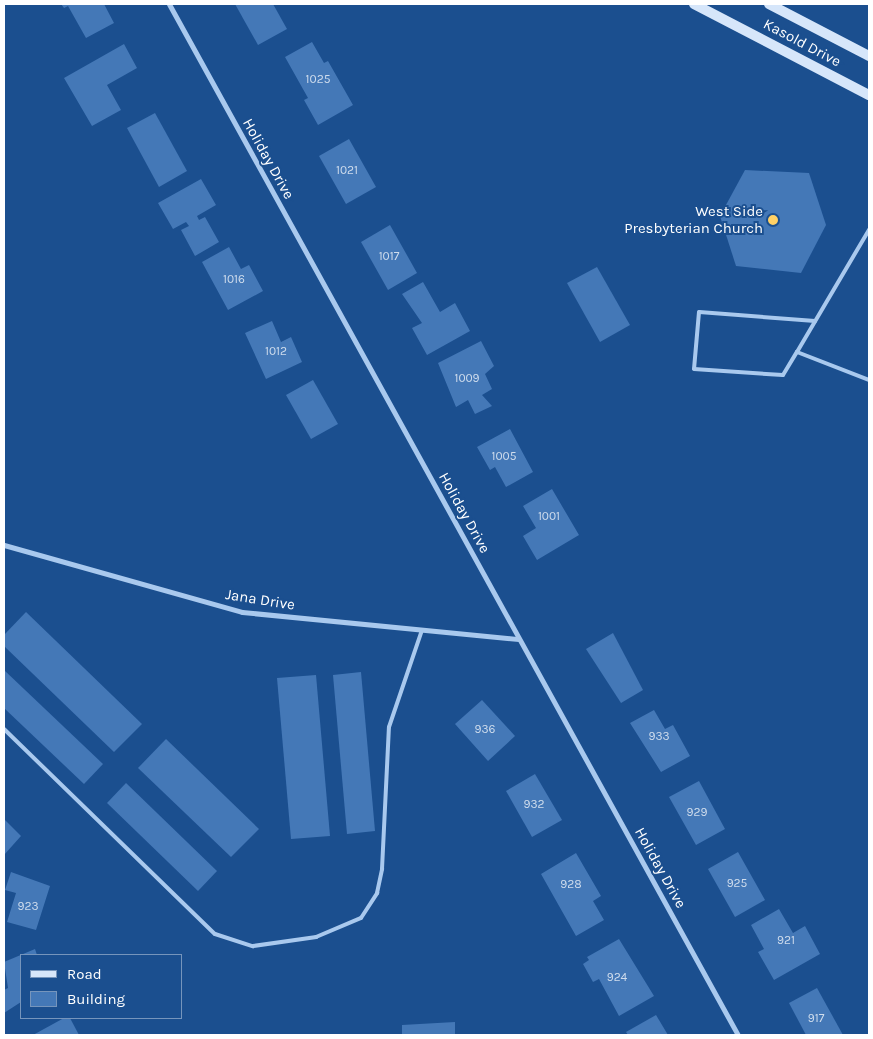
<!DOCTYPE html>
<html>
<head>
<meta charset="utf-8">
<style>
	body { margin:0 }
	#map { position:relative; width:873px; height:1039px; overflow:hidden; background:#1b4f8f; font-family:Karla,sans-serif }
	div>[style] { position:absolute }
	.building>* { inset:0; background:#4478b7 }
	.service>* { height:4px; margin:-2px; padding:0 2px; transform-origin:2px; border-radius:2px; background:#a9c9ee }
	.minor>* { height:5px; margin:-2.5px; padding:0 2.5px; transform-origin:2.5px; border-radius:2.5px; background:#a9c9ee }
	.secondary>* { height:10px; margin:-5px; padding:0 5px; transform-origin:5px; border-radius:5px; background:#d6e6fa }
	.dots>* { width:14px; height:14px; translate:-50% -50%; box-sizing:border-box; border:2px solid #1b4f8f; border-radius:50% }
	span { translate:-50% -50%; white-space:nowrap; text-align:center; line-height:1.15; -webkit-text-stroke:4px #1b4f8f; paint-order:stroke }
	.number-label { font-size:12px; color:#d0dded }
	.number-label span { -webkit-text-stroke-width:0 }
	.street-label { font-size:15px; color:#fff }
	.poi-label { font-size:15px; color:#fff }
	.right { translate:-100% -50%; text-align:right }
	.frame { position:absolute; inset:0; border:5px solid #fff; pointer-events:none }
	.legend { position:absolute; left:20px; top:954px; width:162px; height:65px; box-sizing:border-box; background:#1b4f8f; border:1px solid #7695bc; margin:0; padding:6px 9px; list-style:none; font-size:15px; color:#fff }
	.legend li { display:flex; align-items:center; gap:10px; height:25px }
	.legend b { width:25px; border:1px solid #7695bc }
</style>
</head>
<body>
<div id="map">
	<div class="building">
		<i style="clip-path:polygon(61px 4px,104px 4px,114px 23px,86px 38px,68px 6px,64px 8px)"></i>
		<i style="clip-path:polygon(235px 4px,273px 4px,287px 29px,258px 45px)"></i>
		<i style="clip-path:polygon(312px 42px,324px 63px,328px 61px,353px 105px,318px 125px,304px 100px,308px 98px,285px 57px)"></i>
		<i style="clip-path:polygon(124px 44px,137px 68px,107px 85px,121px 110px,92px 126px,64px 78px)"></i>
		<i style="clip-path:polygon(155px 113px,187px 171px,159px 187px,127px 128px)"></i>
		<i style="clip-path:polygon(349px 139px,376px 187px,346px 204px,319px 156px)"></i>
		<i style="clip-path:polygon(745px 170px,809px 173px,826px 225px,801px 273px,736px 266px,720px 216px)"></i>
		<i style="clip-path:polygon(201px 179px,216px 205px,197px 216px,199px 220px,205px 217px,219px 242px,195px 256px,181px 230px,189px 226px,186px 222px,173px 229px,158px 203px)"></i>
		<i style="clip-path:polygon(390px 225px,417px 273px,388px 290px,361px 242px)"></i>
		<i style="clip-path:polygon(229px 247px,241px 269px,249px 265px,263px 291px,228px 310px,202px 262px)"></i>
		<i style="clip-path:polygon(597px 267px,630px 325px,600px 342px,567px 283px)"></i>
		<i style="clip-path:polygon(423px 282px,440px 312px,455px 303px,470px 331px,427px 355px,412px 328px,422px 323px,402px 294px)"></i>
		<i style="clip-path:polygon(272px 321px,281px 342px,291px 337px,302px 362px,266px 379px,245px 333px)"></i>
		<i style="clip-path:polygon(481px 341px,494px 366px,485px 374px,492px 389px,482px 395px,492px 406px,475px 414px,468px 400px,456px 407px,438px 363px)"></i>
		<i style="clip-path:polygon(313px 380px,338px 424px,311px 439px,286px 395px)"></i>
		<i style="clip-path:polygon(510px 429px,533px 472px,506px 487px,495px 467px,490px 470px,477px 447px)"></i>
		<i style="clip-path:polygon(552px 489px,579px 535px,537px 560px,523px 536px,536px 528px,523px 506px)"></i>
		<i style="clip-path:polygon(26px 612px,142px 724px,114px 752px,4px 646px,4px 635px)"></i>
		<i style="clip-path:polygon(613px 633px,643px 690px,621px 703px,586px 649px)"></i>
		<i style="clip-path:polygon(4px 670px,103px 764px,84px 784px,4px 708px)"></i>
		<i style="clip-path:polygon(361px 672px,375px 831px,347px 834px,333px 675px)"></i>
		<i style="clip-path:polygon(316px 675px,330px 836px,291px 839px,277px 678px)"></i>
		<i style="clip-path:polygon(482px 700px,515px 736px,488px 761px,455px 724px)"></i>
		<i style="clip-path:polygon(654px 710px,665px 729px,673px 725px,690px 756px,661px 772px,630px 723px)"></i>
		<i style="clip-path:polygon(166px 739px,259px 829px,231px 857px,138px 768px)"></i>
		<i style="clip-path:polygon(535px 774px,562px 820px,532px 837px,506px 791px)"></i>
		<i style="clip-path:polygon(699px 781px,725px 829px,696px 845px,669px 797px)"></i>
		<i style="clip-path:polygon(126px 783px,217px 871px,198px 891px,107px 803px)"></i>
		<i style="clip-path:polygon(4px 819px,21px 836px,4px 855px)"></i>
		<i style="clip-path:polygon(738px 852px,765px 900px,735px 917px,708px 869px)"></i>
		<i style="clip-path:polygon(576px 853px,601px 896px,593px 901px,604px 920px,576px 936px,541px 874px)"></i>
		<i style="clip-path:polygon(11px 872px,50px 886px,36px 930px,7px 922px,16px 893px,5px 890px)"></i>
		<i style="clip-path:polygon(779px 909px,793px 933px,805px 926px,820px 954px,774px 980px,758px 952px,764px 949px,751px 925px)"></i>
		<i style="clip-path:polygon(619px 939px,654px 996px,619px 1016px,599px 979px,593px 982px,583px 964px,589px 960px,587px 957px)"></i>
		<i style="clip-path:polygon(35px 949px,37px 955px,21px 955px,21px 1002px,4px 1013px,4px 990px,8px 988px,4px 962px)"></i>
		<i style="clip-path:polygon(817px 988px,843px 1035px,806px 1035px,789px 1003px)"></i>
		<i style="clip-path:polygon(656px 1015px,668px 1035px,628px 1035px,626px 1032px)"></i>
		<i style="clip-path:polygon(64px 1018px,70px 1018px,79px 1035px,33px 1035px)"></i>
		<i style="clip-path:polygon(455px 1022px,455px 1035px,402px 1035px,402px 1025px)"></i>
	</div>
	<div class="service">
		<i style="left:815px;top:321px;width:116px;rotate:-175.6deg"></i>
		<i style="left:699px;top:312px;width:57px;rotate:95deg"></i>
		<i style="left:694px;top:369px;width:89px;rotate:3.9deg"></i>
		<i style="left:783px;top:375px;width:27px;rotate:-59deg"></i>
		<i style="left:797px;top:352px;width:142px;rotate:-59.5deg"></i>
		<i style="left:797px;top:352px;width:77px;rotate:21.3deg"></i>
		<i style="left:4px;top:729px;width:294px;rotate:44.2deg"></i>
		<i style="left:215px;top:934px;width:40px;rotate:18deg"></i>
		<i style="left:253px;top:946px;width:64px;rotate:-8.1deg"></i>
		<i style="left:316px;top:937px;width:49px;rotate:-22.9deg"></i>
		<i style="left:361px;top:918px;width:30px;rotate:-57deg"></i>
		<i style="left:377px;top:893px;width:25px;rotate:-78deg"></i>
		<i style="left:382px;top:869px;width:142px;rotate:-87.2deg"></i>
		<i style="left:389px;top:727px;width:102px;rotate:-71.2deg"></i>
	</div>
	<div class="minor">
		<i style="left:169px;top:4px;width:1178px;rotate:61.11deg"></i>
		<i style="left:4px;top:545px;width:247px;rotate:15.7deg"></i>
		<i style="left:242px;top:612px;width:278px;rotate:5.6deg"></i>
	</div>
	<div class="secondary">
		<i style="left:694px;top:4px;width:197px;rotate:27.5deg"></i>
		<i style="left:769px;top:4px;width:113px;rotate:27.5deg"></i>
	</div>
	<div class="dots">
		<i style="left:773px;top:220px;background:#ffd166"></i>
	</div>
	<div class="number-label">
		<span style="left:318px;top:80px">1025</span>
		<span style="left:347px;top:171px">1021</span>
		<span style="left:389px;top:257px">1017</span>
		<span style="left:234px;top:280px">1016</span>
		<span style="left:276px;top:352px">1012</span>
		<span style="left:467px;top:379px">1009</span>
		<span style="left:504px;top:457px">1005</span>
		<span style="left:549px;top:517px">1001</span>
		<span style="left:485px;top:730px">936</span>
		<span style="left:659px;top:737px">933</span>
		<span style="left:534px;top:805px">932</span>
		<span style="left:697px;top:813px">929</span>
		<span style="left:737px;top:884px">925</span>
		<span style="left:571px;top:885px">928</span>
		<span style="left:28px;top:907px">923</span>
		<span style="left:786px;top:941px">921</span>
		<span style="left:617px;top:978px">924</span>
		<span style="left:816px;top:1019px">917</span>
	</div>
	<div class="street-label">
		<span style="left:802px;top:43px;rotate:28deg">Kasold Drive</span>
		<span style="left:268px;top:159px;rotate:61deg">Holiday Drive</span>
		<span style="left:464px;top:513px;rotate:61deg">Holiday Drive</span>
		<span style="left:260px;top:600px;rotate:9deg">Jana Drive</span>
		<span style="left:660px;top:868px;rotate:61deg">Holiday Drive</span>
	</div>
	<div class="poi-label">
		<span class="right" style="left:763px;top:220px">West Side<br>Presbyterian Church</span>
	</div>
	<div class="frame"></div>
	<ul class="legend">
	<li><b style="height:6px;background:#d6e6fa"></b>Road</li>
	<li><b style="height:14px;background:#4478b7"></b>Building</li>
	</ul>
</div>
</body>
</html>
